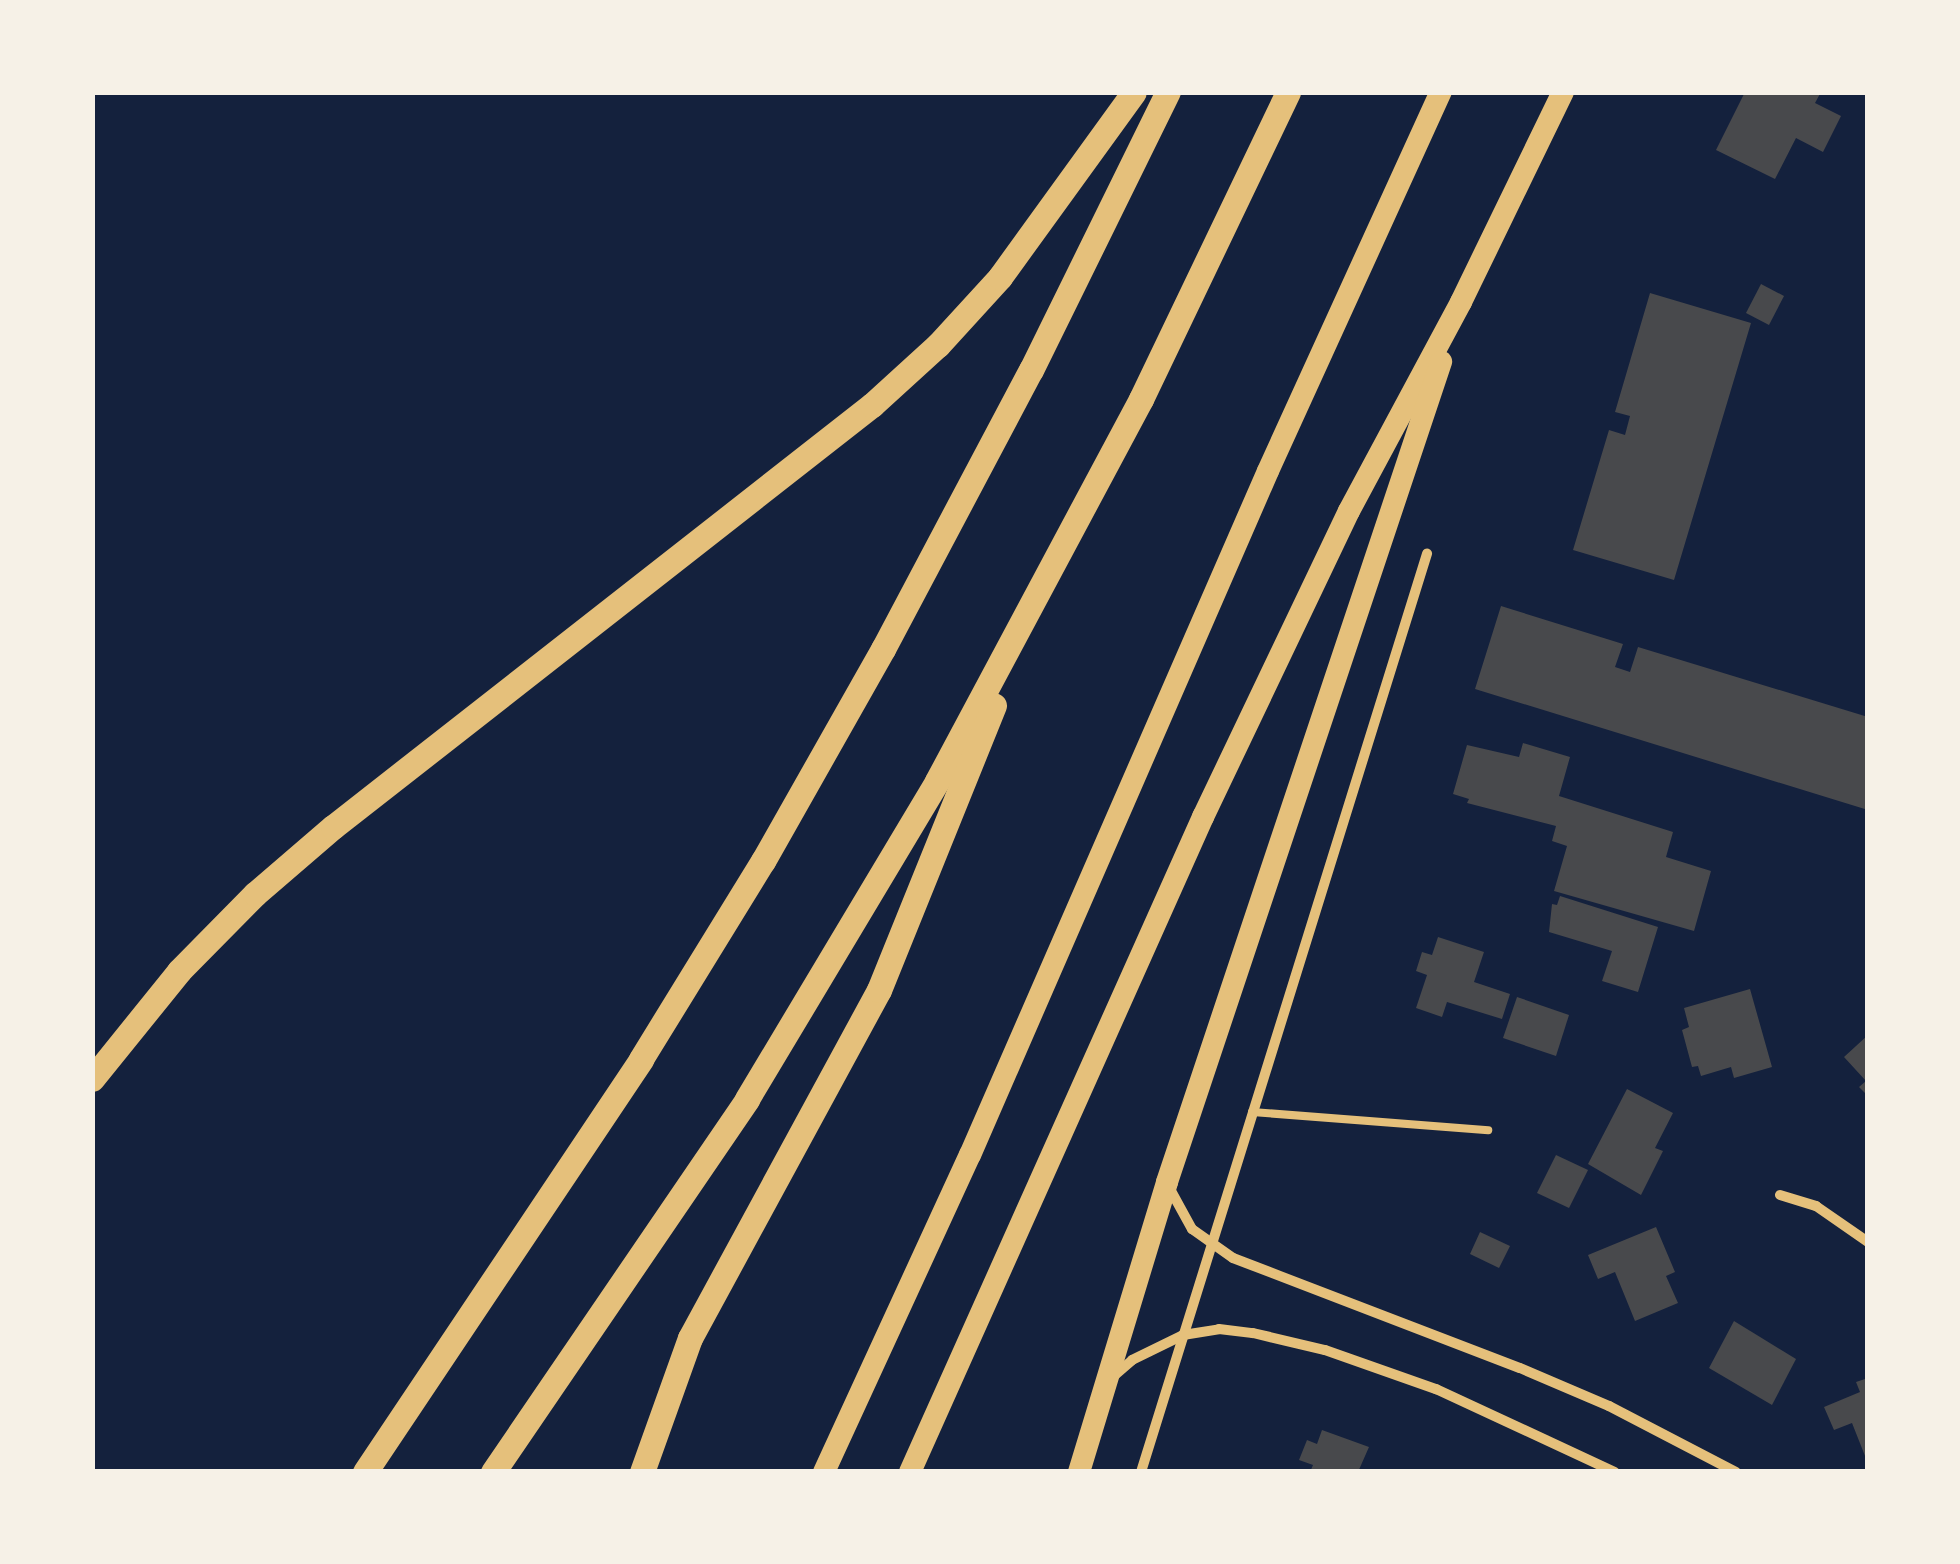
<!DOCTYPE html>
<html>
<head>
<meta charset="utf-8">
<style>
	body { margin:0 }
	#map { position:relative; width:1960px; height:1564px; overflow:hidden; background:#14213d; font-family:Manrope,sans-serif }
	div>[style] { position:absolute }
	.building>* { inset:0; background:#48494c }
	.service>* { height:8px; margin:-4px; padding:0 4px; transform-origin:4px; border-radius:4px; background:#e5c07b }
	.minor>* { height:10px; margin:-5px; padding:0 5px; transform-origin:5px; border-radius:5px; background:#e5c07b }
	.primary>* { height:22px; margin:-11px; padding:0 11px; transform-origin:11px; border-radius:11px; background:#e5c07b }
	.motorway>* { height:25px; margin:-12.5px; padding:0 12.5px; transform-origin:12.5px; border-radius:12.5px; background:#e5c07b }
	span { translate:-50% -50%; white-space:nowrap; text-align:center; line-height:1.15; -webkit-text-stroke:8px #f6f1e7; paint-order:stroke }
	.frame { position:absolute; inset:0; border:95px solid #f6f1e7; pointer-events:none }
</style>
</head>
<body>
<div id="map">
	<div class="building">
		<i style="clip-path:polygon(1745px 92px,1821px 92px,1815px 103px,1841px 116px,1823px 152px,1796px 138px,1775px 179px,1716px 150px)"></i>
		<i style="clip-path:polygon(1761px 284px,1784px 296px,1769px 325px,1746px 313px)"></i>
		<i style="clip-path:polygon(1650px 293px,1751px 323px,1674px 580px,1573px 550px,1609px 430px,1625px 435px,1630px 416px,1615px 412px)"></i>
		<i style="clip-path:polygon(1501px 606px,1623px 644px,1615px 667px,1630px 672px,1638px 647px,1868px 717px,1868px 810px,1475px 689px)"></i>
		<i style="clip-path:polygon(1523px 743px,1570px 757px,1559px 796px,1673px 832px,1666px 857px,1711px 871px,1694px 931px,1554px 891px,1567px 846px,1552px 841px,1556px 826px,1467px 803px,1469px 799px,1453px 794px,1467px 745px,1519px 757px)"></i>
		<i style="clip-path:polygon(1560px 896px,1658px 927px,1638px 992px,1602px 981px,1612px 951px,1549px 932px,1552px 904px,1557px 905px)"></i>
		<i style="clip-path:polygon(1438px 937px,1484px 952px,1474px 982px,1510px 994px,1502px 1019px,1447px 1002px,1442px 1017px,1416px 1008px,1427px 975px,1416px 971px,1422px 952px,1432px 955px)"></i>
		<i style="clip-path:polygon(1750px 989px,1772px 1067px,1734px 1078px,1731px 1067px,1701px 1076px,1698px 1066px,1692px 1067px,1682px 1030px,1689px 1027px,1684px 1008px)"></i>
		<i style="clip-path:polygon(1517px 997px,1569px 1015px,1556px 1056px,1503px 1038px)"></i>
		<i style="clip-path:polygon(1868px 1035px,1868px 1096px,1859px 1087px,1866px 1081px,1844px 1057px)"></i>
		<i style="clip-path:polygon(1627px 1089px,1673px 1113px,1655px 1148px,1663px 1151px,1641px 1195px,1588px 1164px)"></i>
		<i style="clip-path:polygon(1556px 1155px,1588px 1170px,1569px 1208px,1537px 1193px)"></i>
		<i style="clip-path:polygon(1656px 1227px,1675px 1272px,1666px 1276px,1678px 1303px,1635px 1321px,1615px 1272px,1598px 1279px,1588px 1255px)"></i>
		<i style="clip-path:polygon(1480px 1232px,1510px 1246px,1499px 1268px,1470px 1254px)"></i>
		<i style="clip-path:polygon(1734px 1321px,1796px 1359px,1772px 1405px,1709px 1368px)"></i>
		<i style="clip-path:polygon(1868px 1378px,1868px 1461px,1867px 1461px,1852px 1423px,1834px 1430px,1824px 1407px,1860px 1392px,1856px 1382px)"></i>
		<i style="clip-path:polygon(1322px 1430px,1369px 1447px,1358px 1472px,1310px 1472px,1313px 1465px,1299px 1460px,1307px 1440px,1317px 1444px)"></i>
	</div>
	<div class="service">
		<i style="left:1252px;top:1112px;width:237px;rotate:4.4deg"></i>
	</div>
	<div class="minor">
		<i style="left:1170px;top:1189px;width:46px;rotate:61.2deg"></i>
		<i style="left:1192px;top:1229px;width:50px;rotate:35.3deg"></i>
		<i style="left:1233px;top:1258px;width:307px;rotate:21deg"></i>
		<i style="left:1520px;top:1368px;width:97px;rotate:23.1deg"></i>
		<i style="left:1609px;top:1406px;width:143px;rotate:27.5deg"></i>
		<i style="left:1780px;top:1195px;width:38px;rotate:17deg"></i>
		<i style="left:1816px;top:1206px;width:63px;rotate:34.7deg"></i>
		<i style="left:1115px;top:1375px;width:23px;rotate:-41deg"></i>
		<i style="left:1132px;top:1360px;width:57px;rotate:-26.1deg"></i>
		<i style="left:1183px;top:1335px;width:36px;rotate:-9deg"></i>
		<i style="left:1219px;top:1329px;width:34px;rotate:7deg"></i>
		<i style="left:1253px;top:1333px;width:74px;rotate:13.3deg"></i>
		<i style="left:1325px;top:1350px;width:118px;rotate:19.4deg"></i>
		<i style="left:1436px;top:1389px;width:197px;rotate:24.9deg"></i>
		<i style="left:1141px;top:1472px;width:962px;rotate:-72.7deg"></i>
	</div>
	<div class="primary">
		<i style="left:824px;top:1472px;width:349px;rotate:-65.3deg"></i>
		<i style="left:970px;top:1155px;width:746px;rotate:-66.46deg"></i>
		<i style="left:1268px;top:471px;width:417px;rotate:-65.5deg"></i>
		<i style="left:910px;top:1472px;width:718px;rotate:-65.9deg"></i>
		<i style="left:1203px;top:817px;width:339px;rotate:-64.5deg"></i>
		<i style="left:1349px;top:511px;width:237px;rotate:-61.8deg"></i>
		<i style="left:1461px;top:302px;width:233px;rotate:-64.1deg"></i>
		<i style="left:1079px;top:1472px;width:303px;rotate:-73.1deg"></i>
		<i style="left:1167px;top:1182px;width:865px;rotate:-71.52deg"></i>
	</div>
	<div class="motorway">
		<i style="left:92px;top:1079px;width:139px;rotate:-51.1deg"></i>
		<i style="left:179px;top:971px;width:108px;rotate:-45.4deg"></i>
		<i style="left:255px;top:894px;width:103px;rotate:-40.7deg"></i>
		<i style="left:333px;top:827px;width:685px;rotate:-38.06deg"></i>
		<i style="left:872px;top:405px;width:89px;rotate:-42.3deg"></i>
		<i style="left:938px;top:345px;width:92px;rotate:-47.6deg"></i>
		<i style="left:1000px;top:277px;width:228px;rotate:-54.1deg"></i>
		<i style="left:365px;top:1472px;width:497px;rotate:-56.2deg"></i>
		<i style="left:641px;top:1059px;width:233px;rotate:-58.4deg"></i>
		<i style="left:763px;top:861px;width:244px;rotate:-60.5deg"></i>
		<i style="left:883px;top:649px;width:316px;rotate:-62.1deg"></i>
		<i style="left:1031px;top:370px;width:310px;rotate:-63.8deg"></i>
		<i style="left:493px;top:1472px;width:451px;rotate:-55.7deg"></i>
		<i style="left:747px;top:1099px;width:370px;rotate:-59.1deg"></i>
		<i style="left:937px;top:781px;width:433px;rotate:-61.9deg"></i>
		<i style="left:1141px;top:399px;width:340px;rotate:-64.4deg"></i>
		<i style="left:642px;top:1472px;width:142px;rotate:-70.3deg"></i>
		<i style="left:690px;top:1338px;width:396px;rotate:-61.5deg"></i>
		<i style="left:879px;top:990px;width:307px;rotate:-68deg"></i>
	</div>
	<div class="frame"></div>
</div>
</body>
</html>
